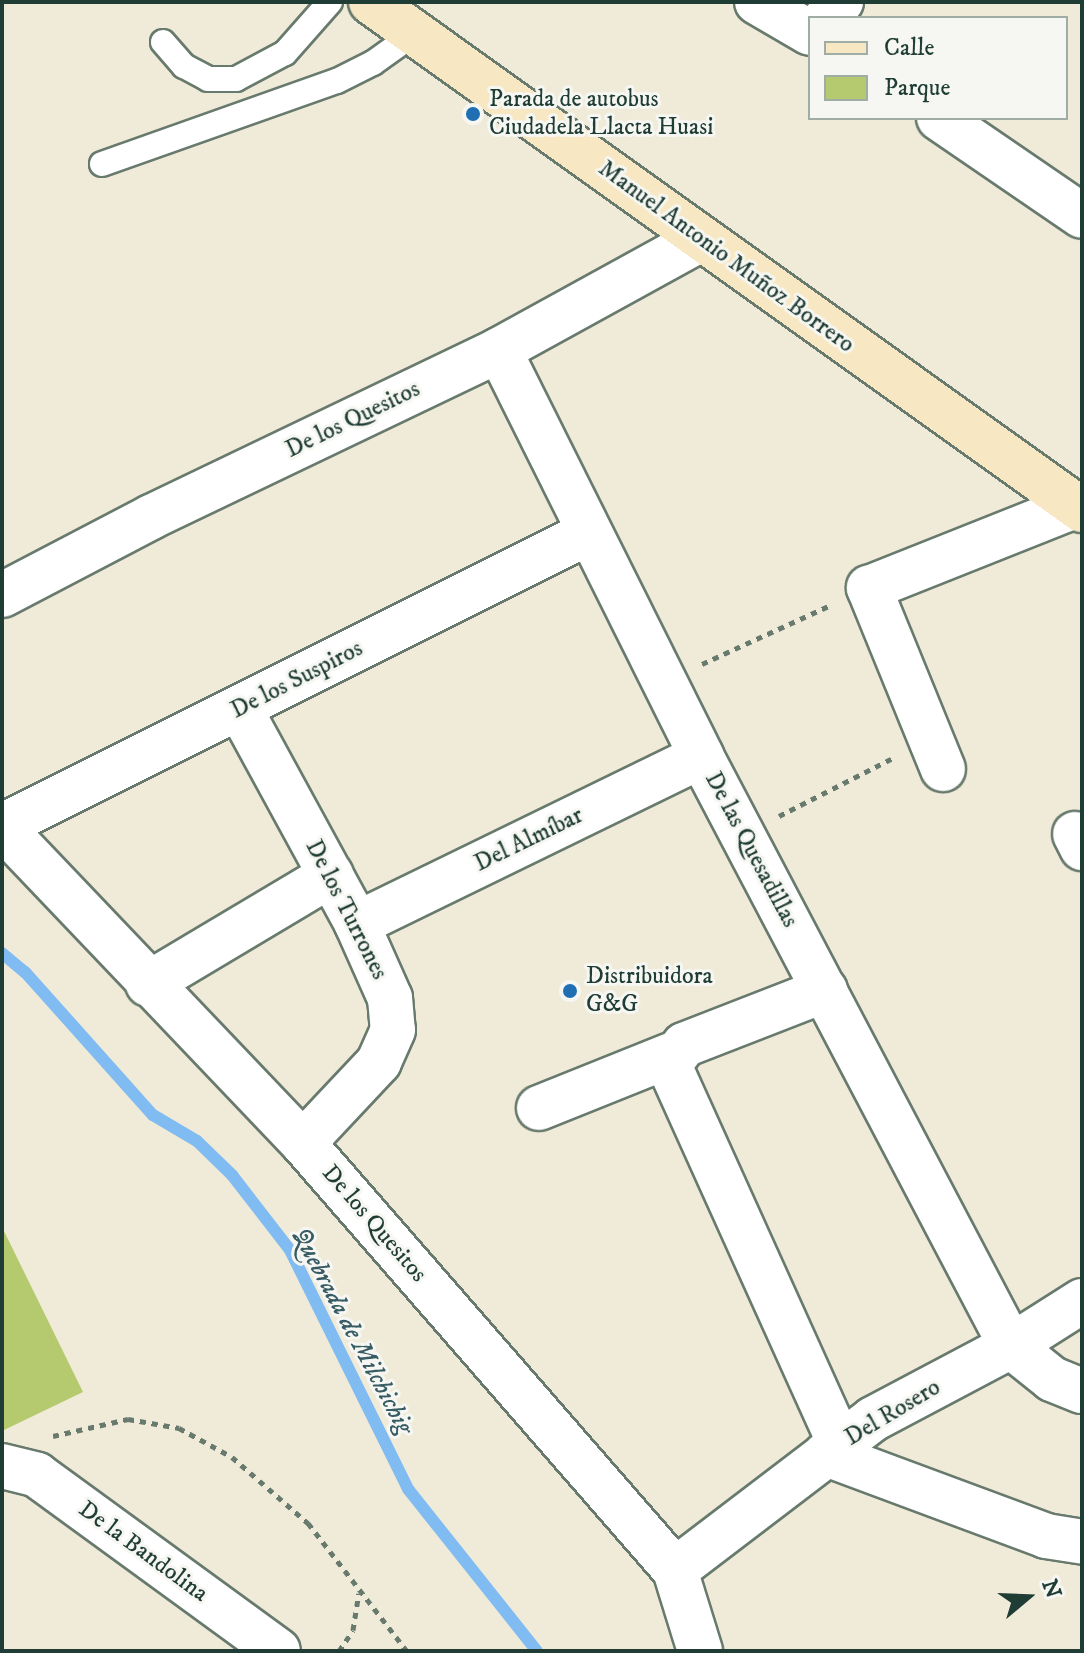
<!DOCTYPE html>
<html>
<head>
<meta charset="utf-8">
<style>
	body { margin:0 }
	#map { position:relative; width:1084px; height:1653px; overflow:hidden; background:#f0ebd8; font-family:"IM FELL DW Pica",serif }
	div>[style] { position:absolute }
	.green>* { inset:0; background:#b5ca6e }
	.stream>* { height:12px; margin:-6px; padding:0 6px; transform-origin:6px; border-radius:6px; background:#80bbf2 }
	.path>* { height:5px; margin-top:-2.5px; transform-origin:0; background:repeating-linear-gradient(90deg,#687a6d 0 6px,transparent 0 12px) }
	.roads { filter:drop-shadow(2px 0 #687a6d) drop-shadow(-2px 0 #687a6d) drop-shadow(0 2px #687a6d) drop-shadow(0 -2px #687a6d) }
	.lane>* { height:24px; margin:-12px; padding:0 12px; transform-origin:12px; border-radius:12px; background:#fff }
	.street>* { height:44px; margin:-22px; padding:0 22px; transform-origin:22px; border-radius:22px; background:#fff }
	.secondary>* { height:44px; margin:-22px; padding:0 22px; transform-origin:22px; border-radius:22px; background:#f7e8c3 }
	.dots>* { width:22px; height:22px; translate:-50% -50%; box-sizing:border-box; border:4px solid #f6f6f2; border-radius:50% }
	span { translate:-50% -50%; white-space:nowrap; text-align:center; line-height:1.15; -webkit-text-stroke:6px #f6f6f2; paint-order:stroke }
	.poi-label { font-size:24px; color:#1f3d34 }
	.left { translate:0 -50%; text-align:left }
	.street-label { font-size:24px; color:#1f3d34 }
	.water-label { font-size:26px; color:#375c64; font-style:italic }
	.frame { position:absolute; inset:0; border:4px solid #1f3d34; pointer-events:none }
	.legend { position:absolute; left:808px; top:16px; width:260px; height:104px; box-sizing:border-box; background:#f6f6f2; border:2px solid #a0aca6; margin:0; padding:10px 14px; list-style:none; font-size:24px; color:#1f3d34 }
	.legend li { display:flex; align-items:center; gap:16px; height:40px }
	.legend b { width:40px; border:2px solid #a0aca6 }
	.north { position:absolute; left:988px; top:1557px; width:80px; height:80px; -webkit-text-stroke:6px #f6f6f2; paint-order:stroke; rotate:71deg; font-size:22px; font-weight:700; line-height:32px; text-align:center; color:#1f3d34 }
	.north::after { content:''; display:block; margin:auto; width:28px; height:36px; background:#1f3d34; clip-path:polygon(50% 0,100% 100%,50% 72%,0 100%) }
</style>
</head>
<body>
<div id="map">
	<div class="green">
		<i style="clip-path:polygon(2px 1227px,83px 1392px,2px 1431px)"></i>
	</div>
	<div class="stream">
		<i style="left:2px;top:953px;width:30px;rotate:40deg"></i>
		<i style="left:25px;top:972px;width:192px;rotate:48.2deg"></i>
		<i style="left:153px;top:1115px;width:51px;rotate:30.6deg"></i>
		<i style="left:197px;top:1141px;width:49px;rotate:44.2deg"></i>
		<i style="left:232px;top:1175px;width:95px;rotate:52.3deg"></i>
		<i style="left:290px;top:1250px;width:267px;rotate:63.7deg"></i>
		<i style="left:408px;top:1489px;width:207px;rotate:51.5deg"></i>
	</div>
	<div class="path">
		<i style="left:702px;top:664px;width:142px;rotate:-24.6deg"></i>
		<i style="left:779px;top:816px;width:130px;rotate:-27deg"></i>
		<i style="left:53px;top:1436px;width:77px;rotate:-12.8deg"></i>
		<i style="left:128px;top:1419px;width:52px;rotate:10deg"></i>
		<i style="left:179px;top:1428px;width:60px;rotate:28.7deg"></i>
		<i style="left:232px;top:1457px;width:101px;rotate:41deg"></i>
		<i style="left:308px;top:1523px;width:162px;rotate:52.3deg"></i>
		<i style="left:339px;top:1651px;width:25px;rotate:-56deg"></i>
		<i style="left:353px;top:1630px;width:37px;rotate:-81deg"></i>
	</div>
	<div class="roads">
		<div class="lane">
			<i style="left:163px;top:42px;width:32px;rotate:49deg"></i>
			<i style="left:184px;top:66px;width:27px;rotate:28deg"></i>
			<i style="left:208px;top:79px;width:28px"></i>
			<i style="left:236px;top:79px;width:55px;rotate:-28deg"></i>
			<i style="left:285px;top:53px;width:68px;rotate:-48.6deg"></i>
			<i style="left:102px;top:164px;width:249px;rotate:-19.5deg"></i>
			<i style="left:337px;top:81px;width:40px;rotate:-26.6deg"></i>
			<i style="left:373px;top:63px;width:52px;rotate:-35.5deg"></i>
		</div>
		<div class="street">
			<i style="left:757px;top:2px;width:61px;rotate:30.3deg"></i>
			<i style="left:826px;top:18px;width:22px;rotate:-47deg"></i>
			<i style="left:939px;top:118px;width:173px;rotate:34.4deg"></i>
			<i style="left:499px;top:350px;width:453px;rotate:63.5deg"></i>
			<i style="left:701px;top:756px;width:666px;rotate:62.28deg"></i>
			<i style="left:1011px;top:1346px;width:53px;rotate:38.8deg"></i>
			<i style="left:1052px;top:1379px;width:32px;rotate:22deg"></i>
			<i style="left:2px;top:595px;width:168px;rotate:-27.6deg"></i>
			<i style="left:151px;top:517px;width:386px;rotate:-25.6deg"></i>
			<i style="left:499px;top:350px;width:230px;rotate:-28.8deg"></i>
			<i style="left:240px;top:709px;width:245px;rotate:61.4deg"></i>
			<i style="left:357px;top:924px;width:81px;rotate:66deg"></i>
			<i style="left:390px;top:998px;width:32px;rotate:85deg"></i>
			<i style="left:393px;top:1030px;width:35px;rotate:114deg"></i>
			<i style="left:379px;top:1062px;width:111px;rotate:133.2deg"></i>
			<i style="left:943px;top:769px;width:196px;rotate:-112.2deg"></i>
			<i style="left:869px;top:588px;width:219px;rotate:-21.7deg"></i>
			<i style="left:2px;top:826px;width:657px;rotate:-26.57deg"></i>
			<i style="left:2px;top:827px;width:436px;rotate:46.4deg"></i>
			<i style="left:303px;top:1143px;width:566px;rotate:48.94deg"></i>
			<i style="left:675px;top:1570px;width:85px;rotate:72.8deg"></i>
			<i style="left:1075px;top:834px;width:16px;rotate:63deg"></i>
			<i style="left:357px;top:924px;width:383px;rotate:-26deg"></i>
			<i style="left:148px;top:984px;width:213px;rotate:-30.8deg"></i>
			<i style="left:825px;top:990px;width:151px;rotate:158.7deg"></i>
			<i style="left:684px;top:1045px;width:25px;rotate:127deg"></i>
			<i style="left:669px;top:1065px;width:416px;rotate:65.7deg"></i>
			<i style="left:539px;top:1108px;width:142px;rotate:-21.9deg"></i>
			<i style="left:826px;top:1454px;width:235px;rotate:20.4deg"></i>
			<i style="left:1046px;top:1536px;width:36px;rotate:9deg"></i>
			<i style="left:2px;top:1466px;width:36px;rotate:14deg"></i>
			<i style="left:37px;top:1475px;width:298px;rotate:36.1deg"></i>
			<i style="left:675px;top:1570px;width:249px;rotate:-37.3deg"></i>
			<i style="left:873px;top:1419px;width:156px;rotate:-27.9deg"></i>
			<i style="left:1011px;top:1346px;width:84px;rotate:-32.4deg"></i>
		</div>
		<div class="secondary">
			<i style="left:371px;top:2px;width:874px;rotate:35.55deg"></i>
		</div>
	</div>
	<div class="dots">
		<i style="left:473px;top:114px;background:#1f6fb2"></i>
		<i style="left:570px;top:991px;background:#1f6fb2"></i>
	</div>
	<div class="poi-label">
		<span class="left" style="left:489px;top:114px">Parada de autobus<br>Ciudadela Llacta Huasi</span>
		<span class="left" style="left:586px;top:991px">Distribuidora<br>G&amp;G</span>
	</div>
	<div class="street-label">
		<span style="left:726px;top:257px;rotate:36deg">Manuel Antonio Muñoz Borrero</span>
		<span style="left:353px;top:420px;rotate:-26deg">De los Quesitos</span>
		<span style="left:297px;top:680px;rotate:-27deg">De los Suspiros</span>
		<span style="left:529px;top:840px;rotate:-26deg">Del Almíbar</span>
		<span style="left:751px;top:850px;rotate:62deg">De las Quesadillas</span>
		<span style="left:346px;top:910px;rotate:63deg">De los Turrones</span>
		<span style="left:374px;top:1224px;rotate:49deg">De los Quesitos</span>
		<span style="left:893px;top:1413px;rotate:-31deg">Del Rosero</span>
		<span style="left:143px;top:1552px;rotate:36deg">De la Bandolina</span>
	</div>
	<div class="water-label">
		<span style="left:352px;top:1331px;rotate:62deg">Quebrada de Milchichig</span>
	</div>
	<div class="frame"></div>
	<ul class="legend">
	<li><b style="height:10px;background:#f7e8c3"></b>Calle</li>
	<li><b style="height:22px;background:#b5ca6e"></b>Parque</li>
	</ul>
	<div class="north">N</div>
</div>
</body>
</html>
